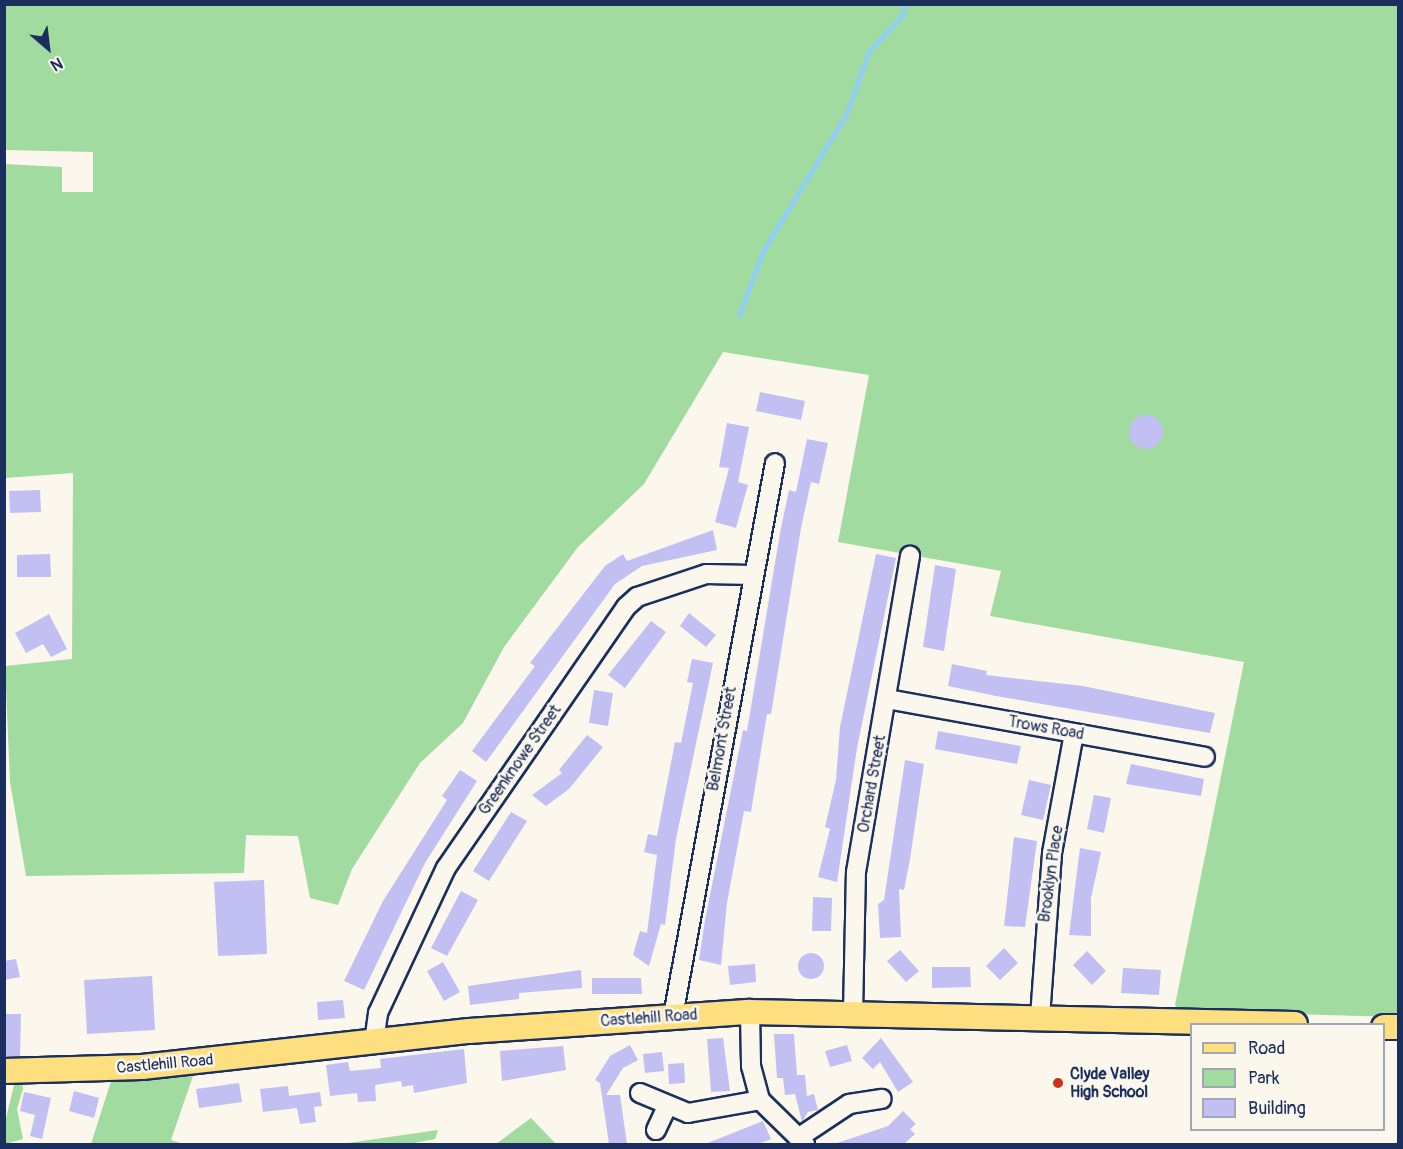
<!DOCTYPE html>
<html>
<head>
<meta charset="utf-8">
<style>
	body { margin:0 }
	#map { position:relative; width:1403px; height:1149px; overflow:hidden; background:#fbf7ec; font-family:Pangolin,sans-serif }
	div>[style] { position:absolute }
	.green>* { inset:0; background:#a2dba0 }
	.stream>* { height:4.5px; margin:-2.25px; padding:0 2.25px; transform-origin:2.25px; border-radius:2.25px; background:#91cff2 }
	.building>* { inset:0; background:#c2c0f2 }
	.round { border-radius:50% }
	.roads { filter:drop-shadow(2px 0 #1b2f5e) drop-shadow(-2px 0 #1b2f5e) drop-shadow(0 2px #1b2f5e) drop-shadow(0 -2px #1b2f5e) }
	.minor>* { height:18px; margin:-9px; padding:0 9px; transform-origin:9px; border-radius:9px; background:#fbf7ec }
	.major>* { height:24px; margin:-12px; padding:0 12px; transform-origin:12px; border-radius:12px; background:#fedf80 }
	.dots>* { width:16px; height:16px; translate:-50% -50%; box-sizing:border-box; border:3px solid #fbf7ec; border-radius:50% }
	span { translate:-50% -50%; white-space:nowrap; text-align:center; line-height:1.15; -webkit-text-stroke:5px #fbf7ec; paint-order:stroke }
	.street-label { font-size:16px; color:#1b2f5e }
	.poi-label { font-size:16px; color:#1b2f5e; font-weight:700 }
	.left { translate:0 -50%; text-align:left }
	.frame { position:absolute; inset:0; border:6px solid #1b2f5e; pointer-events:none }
	.legend { position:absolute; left:1190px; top:1023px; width:195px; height:108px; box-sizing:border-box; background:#fbf7ec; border:2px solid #a1a7b3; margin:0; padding:8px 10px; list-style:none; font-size:18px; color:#1b2f5e }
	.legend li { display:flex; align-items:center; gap:12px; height:30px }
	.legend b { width:30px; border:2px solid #a1a7b3 }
	.north { position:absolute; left:18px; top:18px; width:60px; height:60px; -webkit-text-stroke:4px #fbf7ec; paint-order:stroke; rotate:152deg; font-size:16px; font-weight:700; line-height:24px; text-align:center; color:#1b2f5e }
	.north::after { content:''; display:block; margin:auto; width:21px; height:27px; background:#1b2f5e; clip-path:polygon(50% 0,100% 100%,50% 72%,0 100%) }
</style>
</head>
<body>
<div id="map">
	<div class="green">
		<i style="clip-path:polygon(5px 5px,1398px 5px,1398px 1017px,1181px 1011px,1175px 1005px,1244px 662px,990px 616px,1001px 571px,838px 542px,869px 375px,723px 352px,644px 484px,578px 547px,504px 647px,463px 723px,420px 763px,352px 869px,338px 905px,310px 898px,298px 836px,246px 835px,244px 873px,26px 876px,10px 782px,5px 666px,72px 659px,73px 473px,5px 478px,4px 164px,62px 167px,62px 192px,93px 192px,93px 152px,5px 150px)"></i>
		<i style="clip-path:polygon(194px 1073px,171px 1140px,184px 1144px,91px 1144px,111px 1081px)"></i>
		<i style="clip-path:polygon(15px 1081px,22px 1081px,23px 1089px,17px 1109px,23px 1139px,5px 1144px,5px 1122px)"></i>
		<i style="clip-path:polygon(531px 1118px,556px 1144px,496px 1144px)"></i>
		<i style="clip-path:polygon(438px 1130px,435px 1139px,409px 1144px,341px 1144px)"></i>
	</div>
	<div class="stream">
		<i style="left:739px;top:316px;width:67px;rotate:-69.9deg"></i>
		<i style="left:762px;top:253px;width:162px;rotate:-58.7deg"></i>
		<i style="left:846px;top:115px;width:68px;rotate:-70.2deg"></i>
		<i style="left:869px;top:51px;width:48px;rotate:-46.7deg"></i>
		<i style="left:902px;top:16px;width:12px;rotate:-76deg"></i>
	</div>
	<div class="building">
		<i style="clip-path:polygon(760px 392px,805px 401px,801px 420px,756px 411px)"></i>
		<i class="round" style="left:1129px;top:415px;width:34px;height:34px"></i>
		<i style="clip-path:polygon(727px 423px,749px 427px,738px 482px,748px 485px,736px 528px,715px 522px,729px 468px,719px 467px)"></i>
		<i style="clip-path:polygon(807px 439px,828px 443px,819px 484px,811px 482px,801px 528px,771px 714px,767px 714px,751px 812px,744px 811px,727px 903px,721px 965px,699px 960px,705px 920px,743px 730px,747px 731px,780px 533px,789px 490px,796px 492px)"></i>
		<i style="clip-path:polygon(40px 490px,41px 512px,10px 513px,9px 491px)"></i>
		<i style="clip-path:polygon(713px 530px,717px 550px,642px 566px,615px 584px,486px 762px,472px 751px,535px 666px,530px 663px,605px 566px,623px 554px,627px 561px)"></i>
		<i style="clip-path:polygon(50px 554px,51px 577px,17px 577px,17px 555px)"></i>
		<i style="clip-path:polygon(876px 554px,896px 558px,857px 748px,837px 882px,818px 877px,830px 829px,825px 827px,836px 780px,840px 727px)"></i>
		<i style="clip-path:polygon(935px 565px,956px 569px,944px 651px,923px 647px)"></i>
		<i style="clip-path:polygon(689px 613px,716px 635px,706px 647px,680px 626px)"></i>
		<i style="clip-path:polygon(49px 614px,67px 649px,51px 657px,43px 644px,26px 653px,15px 633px)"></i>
		<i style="clip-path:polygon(651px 621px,666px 632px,625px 688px,608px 675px)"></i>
		<i style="clip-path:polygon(692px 659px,713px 663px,676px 839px,665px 925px,661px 924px,649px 966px,633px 955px,640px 931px,647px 933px,657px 855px,644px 852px,648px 834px,657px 836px,675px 742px,681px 743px,693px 683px,687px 682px)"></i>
		<i style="clip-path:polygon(952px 664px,987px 671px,986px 675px,1083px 686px,1215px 713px,1210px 733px,996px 696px,948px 686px)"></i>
		<i style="clip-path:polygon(594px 690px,613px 693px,608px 726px,589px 723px)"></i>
		<i style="clip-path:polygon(938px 731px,1021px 746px,1017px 764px,935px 749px)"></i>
		<i style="clip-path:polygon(587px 735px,603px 747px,569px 789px,546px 806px,532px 795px,562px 773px,559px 770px)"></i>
		<i style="clip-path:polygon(905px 760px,924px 764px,910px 859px,904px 890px,899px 889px,901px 937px,880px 938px,878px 904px,884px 900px)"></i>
		<i style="clip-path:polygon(1131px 764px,1204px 779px,1201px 796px,1126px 784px)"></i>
		<i style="clip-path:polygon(460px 770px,477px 781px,425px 863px,364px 990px,344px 981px,383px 901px,447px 800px,442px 796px)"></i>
		<i style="clip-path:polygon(1029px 780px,1051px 785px,1043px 820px,1021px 815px)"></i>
		<i style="clip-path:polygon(1094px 795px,1111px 798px,1104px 833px,1087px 829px)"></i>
		<i style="clip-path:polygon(511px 812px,527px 821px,489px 881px,473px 871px)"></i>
		<i style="clip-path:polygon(1014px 837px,1037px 841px,1025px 927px,1004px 926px)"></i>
		<i style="clip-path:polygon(1080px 848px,1101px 852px,1091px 898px,1091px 936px,1069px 935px)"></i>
		<i style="clip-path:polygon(264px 880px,267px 954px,218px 956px,214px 882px)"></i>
		<i style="clip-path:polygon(461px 891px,478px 900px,447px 956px,431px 948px)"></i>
		<i style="clip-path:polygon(813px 897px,832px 898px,831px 931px,812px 931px)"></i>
		<i style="clip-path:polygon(1004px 948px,1018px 963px,1000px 980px,986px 966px)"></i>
		<i style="clip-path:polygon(900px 950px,919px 971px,906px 982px,887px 961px)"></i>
		<i style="clip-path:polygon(1087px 951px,1106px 971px,1092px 985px,1073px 965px)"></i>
		<i class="round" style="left:798px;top:953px;width:26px;height:26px"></i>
		<i style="clip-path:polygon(16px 959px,20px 977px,4px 980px,4px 961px)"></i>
		<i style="clip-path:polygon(443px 962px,460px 992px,444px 1001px,427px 971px)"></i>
		<i style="clip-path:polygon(755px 964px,756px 982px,730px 985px,728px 966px)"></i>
		<i style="clip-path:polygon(932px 967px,970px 967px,971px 987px,932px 988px)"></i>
		<i style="clip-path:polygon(1123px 968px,1161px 970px,1159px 995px,1121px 993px)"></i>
		<i style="clip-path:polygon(581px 970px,582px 988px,519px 993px,519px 999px,470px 1005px,468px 986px)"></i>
		<i style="clip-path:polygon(152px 976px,155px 1030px,87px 1034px,84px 980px)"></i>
		<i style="clip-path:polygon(592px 978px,641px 978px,642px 994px,592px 994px)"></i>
		<i style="clip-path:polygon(343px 1000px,345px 1018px,318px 1020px,317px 1002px)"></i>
		<i style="clip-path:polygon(4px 1014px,21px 1014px,20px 1056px,4px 1057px)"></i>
		<i style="clip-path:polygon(774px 1034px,794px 1034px,797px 1075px,805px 1075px,807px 1096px,814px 1094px,818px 1110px,808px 1112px,802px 1122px,795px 1094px,785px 1095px,783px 1078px,777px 1078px)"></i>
		<i style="clip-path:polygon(723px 1038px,730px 1091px,711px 1092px,707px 1039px)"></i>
		<i style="clip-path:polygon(881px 1038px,913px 1082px,898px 1092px,880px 1062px,873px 1069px,862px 1058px)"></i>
		<i style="clip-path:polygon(630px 1045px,638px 1060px,623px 1068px,606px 1095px,620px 1095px,627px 1144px,609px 1144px,600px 1083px,595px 1080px,610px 1056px)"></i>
		<i style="clip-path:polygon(847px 1045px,852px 1061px,830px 1067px,825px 1051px)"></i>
		<i style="clip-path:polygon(563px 1046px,566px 1070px,502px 1081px,500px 1051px)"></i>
		<i style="clip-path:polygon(464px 1049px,467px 1083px,414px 1093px,413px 1085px,402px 1087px,401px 1081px,375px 1085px,376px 1101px,358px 1102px,357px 1093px,330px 1096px,326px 1065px,348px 1062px,350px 1071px,381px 1068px,380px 1059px)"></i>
		<i style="clip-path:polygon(662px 1052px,664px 1071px,645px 1073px,643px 1054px)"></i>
		<i style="clip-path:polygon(684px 1063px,685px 1083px,669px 1084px,668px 1064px)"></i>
		<i style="clip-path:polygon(239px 1083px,242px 1102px,199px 1108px,196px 1089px)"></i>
		<i style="clip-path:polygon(288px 1086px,289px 1096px,320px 1092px,322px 1106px,314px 1107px,316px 1122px,300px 1124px,297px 1108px,263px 1112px,260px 1089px)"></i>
		<i style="clip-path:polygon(74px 1091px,99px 1098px,94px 1118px,69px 1111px)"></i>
		<i style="clip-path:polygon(24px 1092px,51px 1098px,42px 1139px,30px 1136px,35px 1115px,20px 1111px)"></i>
		<i style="clip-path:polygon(903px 1111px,916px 1124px,910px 1129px,915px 1134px,904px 1144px,834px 1144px,888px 1126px)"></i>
		<i style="clip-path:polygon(763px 1121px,771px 1139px,759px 1144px,705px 1144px)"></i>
	</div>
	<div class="roads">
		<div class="minor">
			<i style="left:887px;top:699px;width:323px;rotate:10.3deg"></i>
			<i style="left:750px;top:1012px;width:54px;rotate:88.9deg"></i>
			<i style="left:751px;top:1066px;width:35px;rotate:75deg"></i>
			<i style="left:760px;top:1100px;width:63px;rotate:44.4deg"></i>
			<i style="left:853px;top:1013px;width:141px;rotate:-88.8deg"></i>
			<i style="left:856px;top:872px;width:321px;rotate:-80.3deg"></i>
			<i style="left:673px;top:1016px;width:562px;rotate:-79.55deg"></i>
			<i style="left:1040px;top:1017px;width:164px;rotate:-85.8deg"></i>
			<i style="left:1052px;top:853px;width:122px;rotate:-79.6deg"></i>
			<i style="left:374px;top:1042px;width:29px;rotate:-82deg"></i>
			<i style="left:378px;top:1013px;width:160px;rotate:-64.9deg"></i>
			<i style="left:446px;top:868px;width:317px;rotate:-55.4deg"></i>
			<i style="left:626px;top:607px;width:15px;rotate:-42deg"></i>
			<i style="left:637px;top:597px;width:73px;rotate:-18.4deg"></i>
			<i style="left:706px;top:574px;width:46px;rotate:1.2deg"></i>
			<i style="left:640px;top:1093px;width:52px;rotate:22.6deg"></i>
			<i style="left:688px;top:1113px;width:73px;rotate:-10.2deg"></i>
			<i style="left:656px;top:1130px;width:26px;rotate:-65deg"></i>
			<i style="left:798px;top:1138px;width:61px;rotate:-33.7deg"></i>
			<i style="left:849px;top:1104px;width:33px;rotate:-9deg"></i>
		</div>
		<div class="major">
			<i style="left:1384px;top:1027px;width:14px"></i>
			<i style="left:4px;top:1071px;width:138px;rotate:-1.7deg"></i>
			<i style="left:142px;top:1067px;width:329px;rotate:-6.3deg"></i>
			<i style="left:469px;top:1031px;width:282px;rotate:-3.9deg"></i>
			<i style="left:750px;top:1012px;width:545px;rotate:1.26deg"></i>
		</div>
	</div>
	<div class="dots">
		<i style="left:1058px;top:1083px;background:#c8321e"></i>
	</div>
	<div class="street-label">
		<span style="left:1046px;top:728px;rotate:10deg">Trows Road</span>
		<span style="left:722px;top:739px;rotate:-80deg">Belmont Street</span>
		<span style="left:520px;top:760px;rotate:-55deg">Greenknowe Street</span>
		<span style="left:872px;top:784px;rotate:-80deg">Orchard Street</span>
		<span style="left:1051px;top:874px;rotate:-82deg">Brooklyn Place</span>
		<span style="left:649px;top:1018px;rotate:-4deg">Castlehill Road</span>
		<span style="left:165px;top:1064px;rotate:-5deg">Castlehill Road</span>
	</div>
	<div class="poi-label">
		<span class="left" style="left:1070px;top:1083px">Clyde Valley<br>High School</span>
	</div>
	<div class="frame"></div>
	<ul class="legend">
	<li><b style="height:8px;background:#fedf80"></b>Road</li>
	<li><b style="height:16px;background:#a2dba0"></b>Park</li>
	<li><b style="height:16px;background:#c2c0f2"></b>Building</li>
	</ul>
	<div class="north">N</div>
</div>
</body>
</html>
